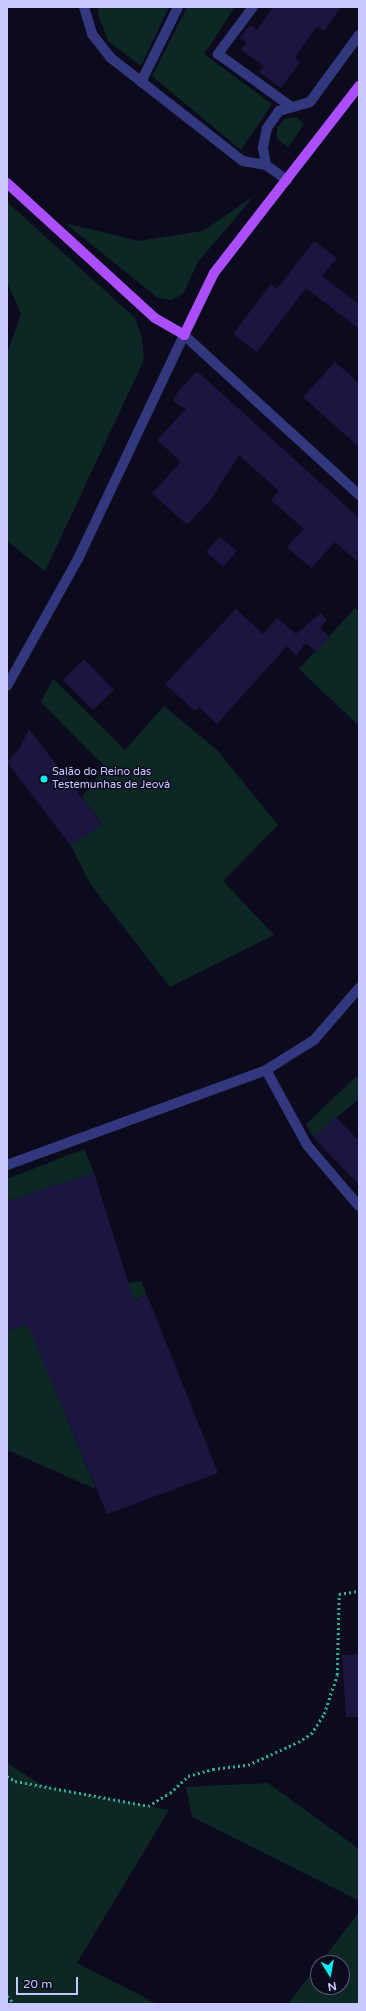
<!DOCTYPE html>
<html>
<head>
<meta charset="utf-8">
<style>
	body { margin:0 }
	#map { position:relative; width:366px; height:2011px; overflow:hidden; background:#0c0b1d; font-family:"Varela Round",sans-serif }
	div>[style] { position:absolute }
	.green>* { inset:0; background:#0d2724 }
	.building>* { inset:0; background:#1a163f }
	.path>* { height:2.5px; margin-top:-1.25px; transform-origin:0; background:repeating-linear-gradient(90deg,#28b29c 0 2px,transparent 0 5px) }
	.minor>* { height:10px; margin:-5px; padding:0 5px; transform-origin:5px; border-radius:5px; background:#33387e }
	.major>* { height:10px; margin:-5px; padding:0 5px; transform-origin:5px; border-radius:5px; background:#ab4eff }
	.dots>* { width:11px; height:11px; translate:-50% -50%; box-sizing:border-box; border:2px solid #0c0b1d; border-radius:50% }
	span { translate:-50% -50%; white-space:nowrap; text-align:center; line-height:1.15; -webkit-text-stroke:3px #0c0b1d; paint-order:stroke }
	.poi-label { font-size:11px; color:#c8c7ff }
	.left { translate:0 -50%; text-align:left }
	.frame { position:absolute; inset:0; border:8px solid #c8c7ff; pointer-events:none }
	.north { position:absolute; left:310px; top:1955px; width:40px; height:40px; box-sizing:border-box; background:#0c0b1d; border:1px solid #575677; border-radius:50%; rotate:169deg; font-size:11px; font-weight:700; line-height:16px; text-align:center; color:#c8c7ff }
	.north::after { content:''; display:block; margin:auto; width:14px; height:18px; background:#00f1f2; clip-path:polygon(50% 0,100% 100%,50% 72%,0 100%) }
	.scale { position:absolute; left:16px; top:1977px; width:62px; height:18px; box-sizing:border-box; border:2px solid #c8c7ff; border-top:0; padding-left:5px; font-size:12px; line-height:14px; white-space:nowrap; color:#c8c7ff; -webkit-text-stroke:3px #0c0b1d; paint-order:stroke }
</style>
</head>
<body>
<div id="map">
	<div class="green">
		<i style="clip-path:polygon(98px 7px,169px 7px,141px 66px,108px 41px,99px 17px)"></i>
		<i style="clip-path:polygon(187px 7px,235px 7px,204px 54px,272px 104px,241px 150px,152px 76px)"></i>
		<i style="clip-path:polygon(296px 117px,304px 124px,288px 147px,277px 139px,277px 128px,284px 119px)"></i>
		<i style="clip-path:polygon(254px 196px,198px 262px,183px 294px,171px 300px,158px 298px,65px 223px,138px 241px,203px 231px)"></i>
		<i style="clip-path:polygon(7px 202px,135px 318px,142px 338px,144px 360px,45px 571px,7px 541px,7px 353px,21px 314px,7px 282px)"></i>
		<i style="clip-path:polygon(355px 608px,359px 611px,359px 726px,299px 669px)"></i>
		<i style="clip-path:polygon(53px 679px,125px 750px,164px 706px,217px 750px,278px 825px,223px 881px,274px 935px,170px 987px,91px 885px,71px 846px,102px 824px,82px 797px,105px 767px,41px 702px)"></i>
		<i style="clip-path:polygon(359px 1074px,359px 1099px,313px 1137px,306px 1124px)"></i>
		<i style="clip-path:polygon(84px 1149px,94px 1173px,7px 1201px,7px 1179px)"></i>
		<i style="clip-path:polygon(141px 1281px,147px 1295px,35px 1341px,96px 1489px,7px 1450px,7px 1331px,131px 1292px,128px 1283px)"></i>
		<i style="clip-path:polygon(7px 1763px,43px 1786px,169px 1810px,77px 1963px,157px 2004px,7px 2004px)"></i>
		<i style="clip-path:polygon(268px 1783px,359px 1849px,359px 1901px,192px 1817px,186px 1787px)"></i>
		<i style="clip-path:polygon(359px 1912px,359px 2004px,288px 2004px,318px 1965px,318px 1987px,342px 1987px,342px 1963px,320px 1963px)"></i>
	</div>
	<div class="building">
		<i style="clip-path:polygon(273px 7px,341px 7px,324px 31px,317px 26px,295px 57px,300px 62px,281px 88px,259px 72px,264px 66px,241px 50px,247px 42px,240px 38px,250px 25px,257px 30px)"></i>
		<i style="clip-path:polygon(314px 241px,337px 258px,322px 276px,359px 304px,359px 329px,306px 288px,257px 352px,233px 334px,271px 284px,277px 289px)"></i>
		<i style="clip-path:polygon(335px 362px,359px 383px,359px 447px,303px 397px)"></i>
		<i style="clip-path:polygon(197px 371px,359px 518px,359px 563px,335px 542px,311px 568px,287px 547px,304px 529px,271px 500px,279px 491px,239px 455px,211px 499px,187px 525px,152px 493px,181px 462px,157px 440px,186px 409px,173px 401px,177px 393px)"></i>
		<i style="clip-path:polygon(220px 537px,237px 551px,223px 567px,206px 552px)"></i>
		<i style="clip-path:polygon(236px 609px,263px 634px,277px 618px,296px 634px,321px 613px,327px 620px,320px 628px,330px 638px,316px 652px,306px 643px,296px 655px,287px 646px,217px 724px,199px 707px,195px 711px,165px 684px)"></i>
		<i style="clip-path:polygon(84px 659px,114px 690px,93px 710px,63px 680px)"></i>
		<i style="clip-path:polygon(29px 729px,102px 824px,71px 846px,7px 762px,19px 749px)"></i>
		<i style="clip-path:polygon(336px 1117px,359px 1141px,359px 1185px,313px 1137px)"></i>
		<i style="clip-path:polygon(94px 1173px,134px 1301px,147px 1295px,218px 1473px,107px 1514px,28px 1325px,7px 1331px,7px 1201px)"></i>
		<i style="clip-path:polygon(359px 1654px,359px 1717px,346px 1717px,342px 1655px)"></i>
	</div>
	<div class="path">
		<i style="left:7px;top:1776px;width:9px;rotate:32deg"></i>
		<i style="left:15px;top:1781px;width:135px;rotate:10.6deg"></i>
		<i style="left:148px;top:1806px;width:26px;rotate:-31deg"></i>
		<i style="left:170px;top:1793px;width:25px;rotate:-43deg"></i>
		<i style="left:188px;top:1776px;width:26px;rotate:-16deg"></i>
		<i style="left:213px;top:1769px;width:35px;rotate:-7deg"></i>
		<i style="left:248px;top:1765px;width:55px;rotate:-24.7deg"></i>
		<i style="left:298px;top:1742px;width:15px;rotate:-32deg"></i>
		<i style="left:311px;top:1734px;width:24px;rotate:-57deg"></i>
		<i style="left:324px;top:1714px;width:41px;rotate:-71.6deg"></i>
		<i style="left:337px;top:1675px;width:81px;rotate:-88.6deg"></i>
		<i style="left:339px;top:1594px;width:20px;rotate:-9deg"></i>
		<i style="left:7px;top:1996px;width:11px;rotate:45deg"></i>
	</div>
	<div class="minor">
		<i style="left:84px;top:7px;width:28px;rotate:73deg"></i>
		<i style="left:92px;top:34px;width:31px;rotate:52deg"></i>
		<i style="left:111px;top:58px;width:167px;rotate:38deg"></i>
		<i style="left:243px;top:161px;width:23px;rotate:10deg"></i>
		<i style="left:266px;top:165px;width:26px;rotate:36deg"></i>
		<i style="left:253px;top:7px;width:59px;rotate:126.7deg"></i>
		<i style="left:218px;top:54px;width:89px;rotate:35.8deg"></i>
		<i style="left:141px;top:82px;width:84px;rotate:-63.7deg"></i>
		<i style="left:266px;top:165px;width:17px;rotate:-100deg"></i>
		<i style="left:263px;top:148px;width:20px;rotate:-79deg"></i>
		<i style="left:267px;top:128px;width:21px;rotate:-55deg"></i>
		<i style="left:279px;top:111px;width:32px;rotate:-16deg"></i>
		<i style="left:310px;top:102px;width:83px;rotate:-53.8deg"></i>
		<i style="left:7px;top:686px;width:145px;rotate:-60.8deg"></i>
		<i style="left:78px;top:559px;width:248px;rotate:-64.7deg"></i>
		<i style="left:184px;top:335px;width:237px;rotate:42.4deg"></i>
		<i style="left:266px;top:1070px;width:85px;rotate:61.3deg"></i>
		<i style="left:307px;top:1145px;width:80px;rotate:49.6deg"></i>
		<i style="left:7px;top:1165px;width:276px;rotate:-20.1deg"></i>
		<i style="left:266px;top:1070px;width:57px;rotate:-32deg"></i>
		<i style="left:314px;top:1040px;width:69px;rotate:-49.1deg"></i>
	</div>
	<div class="major">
		<i style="left:7px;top:183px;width:200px;rotate:42.4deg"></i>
		<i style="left:155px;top:318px;width:34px;rotate:30deg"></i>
		<i style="left:184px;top:335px;width:69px;rotate:-64.2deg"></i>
		<i style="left:214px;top:273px;width:237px;rotate:-52.2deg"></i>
	</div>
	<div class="dots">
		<i style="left:44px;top:779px;background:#00f1f2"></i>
	</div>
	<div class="poi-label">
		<span class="left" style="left:52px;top:779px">Salão do Reino das<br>Testemunhas de Jeová</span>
	</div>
	<div class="frame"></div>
	<div class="north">N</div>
	<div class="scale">20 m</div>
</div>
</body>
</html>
